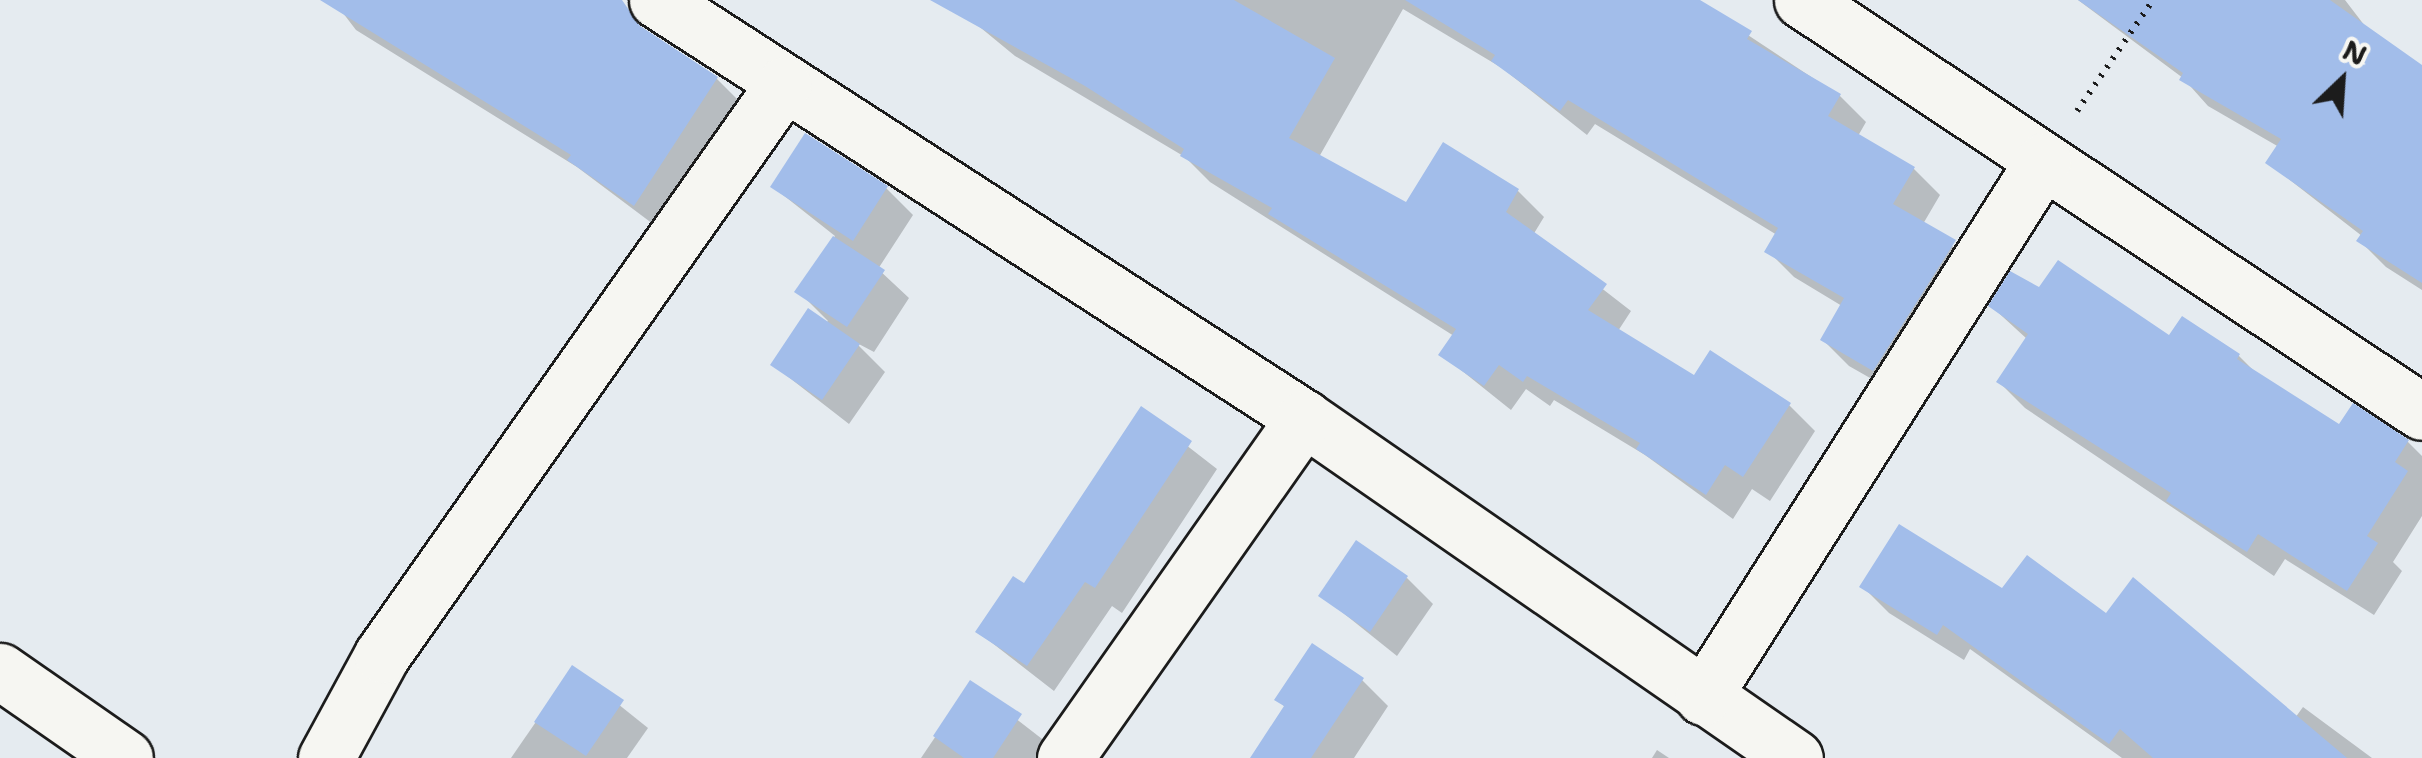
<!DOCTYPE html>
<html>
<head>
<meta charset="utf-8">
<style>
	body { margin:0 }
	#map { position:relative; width:2422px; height:758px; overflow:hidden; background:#e5ebf0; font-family:"Shantell Sans",sans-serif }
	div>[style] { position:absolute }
	.shadow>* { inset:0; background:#0003 }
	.building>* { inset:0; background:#a2bdea }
	.path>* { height:6px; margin-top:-3px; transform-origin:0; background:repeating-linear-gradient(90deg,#1c1c1c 0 2.5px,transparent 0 10.5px) }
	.roads { filter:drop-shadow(2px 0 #1c1c1c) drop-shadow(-2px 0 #1c1c1c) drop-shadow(0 2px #1c1c1c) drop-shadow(0 -2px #1c1c1c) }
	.street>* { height:55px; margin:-27.5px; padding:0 27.5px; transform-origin:27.5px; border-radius:27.5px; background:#f6f6f2 }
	span { translate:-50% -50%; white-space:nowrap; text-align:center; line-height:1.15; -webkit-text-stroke:10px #f6f6f2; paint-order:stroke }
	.north { position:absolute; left:2292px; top:30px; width:100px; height:100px; -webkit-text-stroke:8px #f6f6f2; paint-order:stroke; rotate:25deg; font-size:28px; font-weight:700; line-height:40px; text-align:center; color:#1c1c1c }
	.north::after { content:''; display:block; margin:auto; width:35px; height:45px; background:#1c1c1c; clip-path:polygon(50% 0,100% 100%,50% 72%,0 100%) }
</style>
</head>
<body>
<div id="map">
	<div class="shadow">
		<i style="clip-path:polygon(333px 0,602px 0,717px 79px,743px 105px,661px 230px,577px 167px,356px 30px)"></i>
		<i style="clip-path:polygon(947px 0,1695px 0,1840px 96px,1866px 122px,1858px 136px,1914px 169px,1940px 195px,1923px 224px,1981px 268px,1900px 395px,1849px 366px,1823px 340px,1842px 306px,1794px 277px,1768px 251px,1777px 235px,1595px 124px,1587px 135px,1502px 68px,1403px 9px,1319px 157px,1407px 206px,1518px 191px,1544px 217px,1533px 235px,1631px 311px,1618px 331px,1694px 378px,1789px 405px,1815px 431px,1770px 501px,1752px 489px,1733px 519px,1645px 455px,1554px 400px,1550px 406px,1526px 389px,1511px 410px,1441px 354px,1454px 336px,1210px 182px,1185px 157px,1015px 56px)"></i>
		<i style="clip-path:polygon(2078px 0,2345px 0,2368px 30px,2422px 68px,2422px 290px,2386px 267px,2360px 241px,2362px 236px,2268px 163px,2279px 147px,2208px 106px,2183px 78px)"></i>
		<i style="clip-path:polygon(805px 136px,886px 188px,913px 215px,878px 269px,909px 298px,874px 352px,855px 342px,885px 372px,849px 424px,773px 365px,828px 321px,798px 291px,835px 236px,773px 187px)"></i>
		<i style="clip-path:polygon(2040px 290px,2170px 339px,2239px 356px,2260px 377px,2340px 427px,2408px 442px,2422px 456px,2422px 516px,2393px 562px,2402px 571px,2374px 615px,2285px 559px,2274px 576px,2025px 408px,1999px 382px,2027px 339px,1991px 306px)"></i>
		<i style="clip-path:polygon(1141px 410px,1217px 469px,1122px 613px,1112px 606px,1054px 691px,978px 632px,1025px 587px)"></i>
		<i style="clip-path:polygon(1407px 578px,1433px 604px,1397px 656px,1322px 596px)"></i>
		<i style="clip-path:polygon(1863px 587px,2003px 592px,2106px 616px,2295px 718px,2303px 707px,2372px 758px,2122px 758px,1970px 649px,1964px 660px,1889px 613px)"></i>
		<i style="clip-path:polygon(573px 668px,648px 728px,627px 758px,511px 758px)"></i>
		<i style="clip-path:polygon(1362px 680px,1388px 706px,1354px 758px,1253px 758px,1286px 708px,1277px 699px)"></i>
		<i style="clip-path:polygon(971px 684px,1046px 742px,1036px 758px,921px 758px)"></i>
		<i style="clip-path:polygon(1657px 750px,1669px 758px,1652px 758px)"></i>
	</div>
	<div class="building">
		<i style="clip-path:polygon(320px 0,622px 0,640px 26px,718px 77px,634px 206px,567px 160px,571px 155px)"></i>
		<i style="clip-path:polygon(930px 0,1234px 0,1335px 58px,1289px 138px,1406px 202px,1443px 142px,1519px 189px,1506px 212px,1607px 284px,1588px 310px,1694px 375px,1710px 350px,1791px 403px,1743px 477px,1725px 465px,1706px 495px,1636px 449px,1640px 443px,1527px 376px,1523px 382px,1499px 365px,1484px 386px,1438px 355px,1456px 329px,1268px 214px,1272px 208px,1180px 156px,1184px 149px,1085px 86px)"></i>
		<i style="clip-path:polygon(1405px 0,1700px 0,1752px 31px,1747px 39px,1841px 94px,1828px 116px,1915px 167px,1893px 204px,1956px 240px,1873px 371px,1820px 340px,1844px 298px,1764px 252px,1778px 228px,1568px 100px,1560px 111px,1491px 61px,1495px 55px)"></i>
		<i style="clip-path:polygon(2078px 0,2330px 0,2422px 65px,2422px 283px,2356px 241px,2363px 231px,2265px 163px,2281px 139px,2179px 80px,2183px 73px)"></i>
		<i style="clip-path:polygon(805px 133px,888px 186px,853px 241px,770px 187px)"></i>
		<i style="clip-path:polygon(833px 236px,885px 270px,847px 327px,794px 292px)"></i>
		<i style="clip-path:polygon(2058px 260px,2169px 335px,2182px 316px,2240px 354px,2237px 359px,2339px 424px,2353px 403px,2409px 440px,2395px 462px,2408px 471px,2367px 536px,2378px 543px,2347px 591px,2258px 534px,2247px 552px,2166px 501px,2171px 493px,1996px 382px,2028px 334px,1988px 306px,2010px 271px,2039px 287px)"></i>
		<i style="clip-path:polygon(808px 308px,860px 344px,822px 400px,770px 365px)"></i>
		<i style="clip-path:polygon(1141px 406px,1192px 441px,1095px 588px,1085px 582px,1027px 666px,975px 632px,1013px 576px,1024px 583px)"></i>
		<i style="clip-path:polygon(1899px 524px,2002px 588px,2027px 555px,2106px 613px,2133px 577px,2347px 758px,2153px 758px,2120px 729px,2109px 744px,1943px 625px,1937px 635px,1859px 587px)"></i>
		<i style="clip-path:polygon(1356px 540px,1408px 576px,1370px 632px,1318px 596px)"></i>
		<i style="clip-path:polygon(1312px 643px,1364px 678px,1311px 758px,1250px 758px,1284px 706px,1274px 700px)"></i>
		<i style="clip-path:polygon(572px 665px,624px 700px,586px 756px,534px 722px)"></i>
		<i style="clip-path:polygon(970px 680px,1022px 714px,993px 758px,964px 758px,933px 736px)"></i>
	</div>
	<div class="path">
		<i style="left:2077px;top:111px;width:135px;rotate:-55.6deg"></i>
	</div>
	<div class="roads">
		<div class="street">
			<i style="left:657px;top:0;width:770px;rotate:32.86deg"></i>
			<i style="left:1304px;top:418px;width:597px;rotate:34.7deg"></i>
			<i style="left:1802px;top:0;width:744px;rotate:33.6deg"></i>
			<i style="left:0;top:671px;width:152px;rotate:34.8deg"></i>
			<i style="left:1703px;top:697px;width:635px;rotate:-57.61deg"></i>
			<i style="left:326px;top:758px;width:117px;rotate:-61.5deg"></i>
			<i style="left:382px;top:655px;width:697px;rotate:-54.87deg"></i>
			<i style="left:1065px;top:758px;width:416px;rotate:-54.9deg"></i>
		</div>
	</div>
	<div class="north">N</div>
</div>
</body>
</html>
